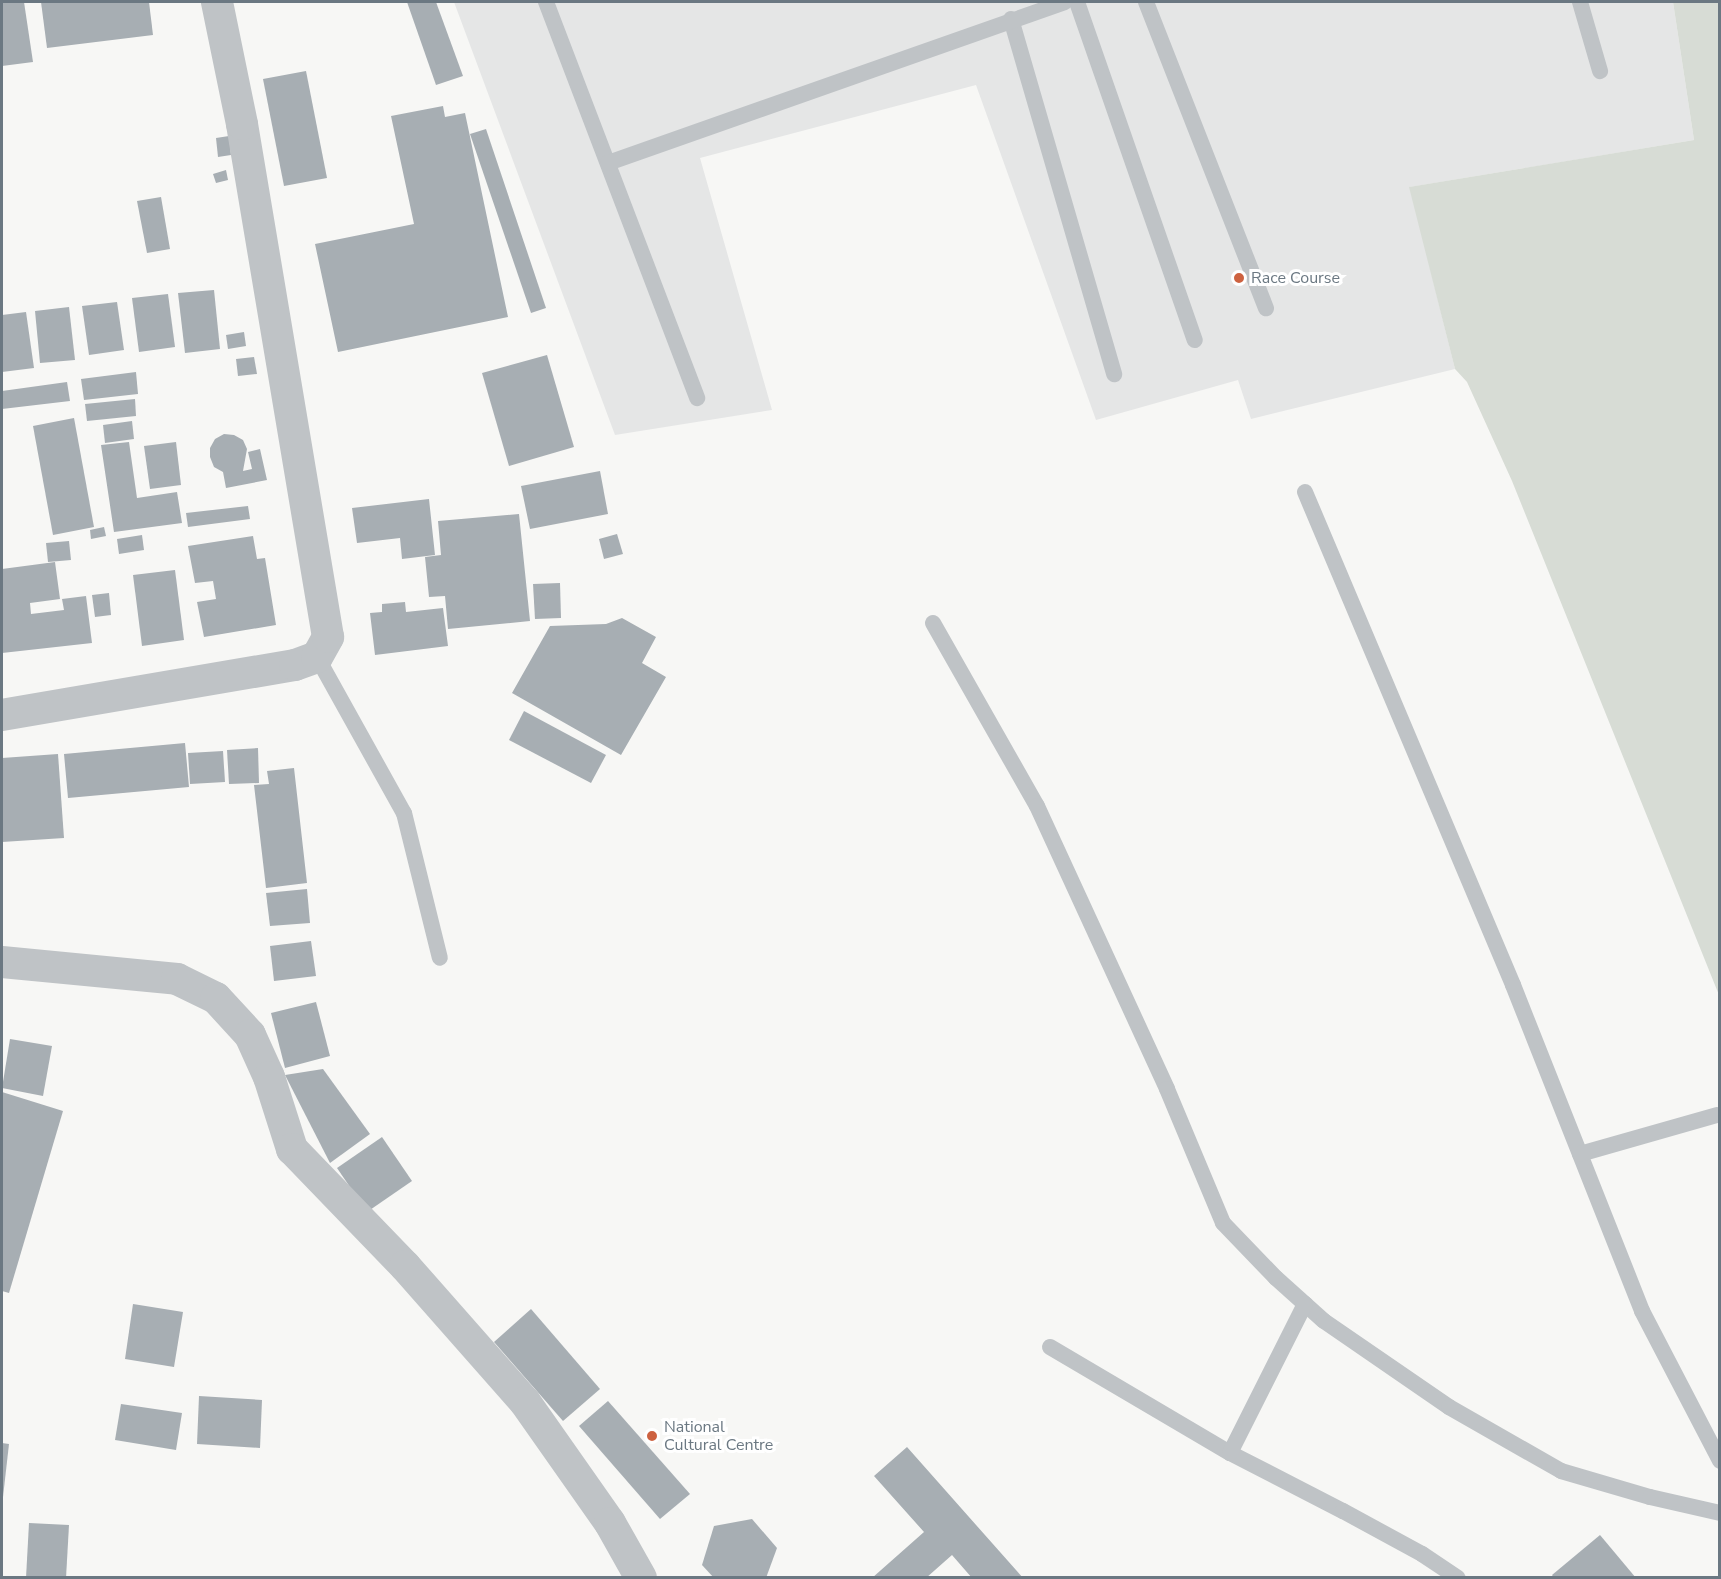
<!DOCTYPE html>
<html>
<head>
<meta charset="utf-8">
<style>
	body { margin:0 }
	#map { position:relative; width:1721px; height:1579px; overflow:hidden; background:#f7f7f5; font-family:"Nunito Sans",sans-serif }
	div>[style] { position:absolute }
	.built>* { inset:0; background:#e5e6e6 }
	.green>* { inset:0; background:#d7dcd5 }
	.building>* { inset:0; background:#a7aeb3 }
	.service>* { height:16px; margin:-8px; padding:0 8px; transform-origin:8px; border-radius:8px; background:#bfc3c6 }
	.minor>* { height:32px; margin:-16px; padding:0 16px; transform-origin:16px; border-radius:16px; background:#bfc3c6 }
	.dots>* { width:16px; height:16px; translate:-50% -50%; box-sizing:border-box; border:3px solid #fff; border-radius:50% }
	span { translate:-50% -50%; white-space:nowrap; text-align:center; line-height:1.15; -webkit-text-stroke:6px #fff; paint-order:stroke }
	.poi-label { font-size:16px; color:#6b7882 }
	.left { translate:0 -50%; text-align:left }
	.frame { position:absolute; inset:0; border:3px solid #6b7882; pointer-events:none }
</style>
</head>
<body>
<div id="map">
	<div class="built">
		<i style="clip-path:polygon(454px 2px,1673px 2px,1694px 140px,1410px 187px,1455px 369px,1251px 419px,1238px 380px,1096px 420px,976px 85px,700px 158px,772px 410px,615px 435px)"></i>
	</div>
	<div class="green">
		<i style="clip-path:polygon(1673px 2px,1720px 2px,1719px 995px,1512px 481px,1467px 382px,1455px 369px,1409px 187px,1694px 140px)"></i>
	</div>
	<div class="building">
		<i style="clip-path:polygon(2px 2px,24px 2px,33px 62px,2px 66px)"></i>
		<i style="clip-path:polygon(41px 2px,149px 2px,153px 35px,47px 48px)"></i>
		<i style="clip-path:polygon(407px 2px,436px 2px,463px 76px,436px 85px)"></i>
		<i style="clip-path:polygon(306px 71px,327px 178px,284px 186px,263px 79px)"></i>
		<i style="clip-path:polygon(443px 106px,445px 117px,465px 113px,508px 317px,338px 352px,315px 244px,414px 224px,391px 116px)"></i>
		<i style="clip-path:polygon(486px 129px,546px 308px,531px 313px,470px 134px)"></i>
		<i style="clip-path:polygon(229px 136px,231px 155px,218px 157px,216px 138px)"></i>
		<i style="clip-path:polygon(226px 170px,228px 180px,216px 183px,213px 174px)"></i>
		<i style="clip-path:polygon(161px 197px,170px 249px,147px 253px,137px 201px)"></i>
		<i style="clip-path:polygon(214px 290px,220px 349px,185px 353px,178px 293px)"></i>
		<i style="clip-path:polygon(168px 294px,175px 347px,139px 352px,132px 298px)"></i>
		<i style="clip-path:polygon(117px 302px,124px 350px,89px 355px,82px 306px)"></i>
		<i style="clip-path:polygon(69px 307px,75px 360px,40px 363px,35px 311px)"></i>
		<i style="clip-path:polygon(26px 312px,34px 368px,2px 372px,2px 315px)"></i>
		<i style="clip-path:polygon(244px 332px,246px 346px,228px 349px,226px 335px)"></i>
		<i style="clip-path:polygon(547px 355px,574px 447px,509px 466px,482px 373px)"></i>
		<i style="clip-path:polygon(254px 357px,257px 374px,238px 376px,236px 359px)"></i>
		<i style="clip-path:polygon(136px 372px,138px 394px,84px 400px,81px 379px)"></i>
		<i style="clip-path:polygon(67px 382px,70px 401px,2px 409px,2px 391px)"></i>
		<i style="clip-path:polygon(135px 399px,136px 416px,87px 421px,85px 404px)"></i>
		<i style="clip-path:polygon(74px 418px,94px 527px,53px 535px,33px 426px)"></i>
		<i style="clip-path:polygon(132px 421px,134px 439px,105px 443px,103px 425px)"></i>
		<i style="clip-path:polygon(224px 434px,234px 435px,243px 440px,247px 449px,243px 471px,252px 469px,248px 452px,260px 449px,267px 480px,226px 488px,223px 472px,214px 467px,210px 457px,210px 448px,215px 439px)"></i>
		<i style="clip-path:polygon(129px 442px,137px 498px,177px 492px,182px 523px,114px 532px,101px 445px)"></i>
		<i style="clip-path:polygon(176px 442px,181px 485px,150px 489px,144px 446px)"></i>
		<i style="clip-path:polygon(600px 471px,608px 514px,530px 529px,521px 486px)"></i>
		<i style="clip-path:polygon(429px 499px,435px 555px,402px 559px,400px 538px,357px 543px,352px 508px)"></i>
		<i style="clip-path:polygon(248px 506px,250px 519px,188px 527px,186px 513px)"></i>
		<i style="clip-path:polygon(519px 514px,530px 621px,448px 629px,445px 596px,429px 597px,425px 557px,441px 555px,438px 521px)"></i>
		<i style="clip-path:polygon(104px 527px,106px 536px,91px 539px,90px 530px)"></i>
		<i style="clip-path:polygon(617px 534px,623px 554px,604px 559px,599px 539px)"></i>
		<i style="clip-path:polygon(142px 535px,144px 550px,119px 554px,117px 539px)"></i>
		<i style="clip-path:polygon(253px 536px,257px 559px,265px 558px,276px 625px,204px 637px,197px 602px,216px 599px,213px 581px,195px 583px,188px 546px)"></i>
		<i style="clip-path:polygon(69px 541px,71px 560px,48px 562px,46px 543px)"></i>
		<i style="clip-path:polygon(55px 562px,60px 599px,30px 603px,31px 614px,64px 610px,62px 599px,86px 596px,92px 643px,2px 653px,2px 569px)"></i>
		<i style="clip-path:polygon(175px 570px,184px 640px,142px 646px,133px 575px)"></i>
		<i style="clip-path:polygon(560px 583px,561px 618px,535px 619px,533px 584px)"></i>
		<i style="clip-path:polygon(109px 593px,111px 615px,95px 617px,92px 595px)"></i>
		<i style="clip-path:polygon(405px 602px,406px 612px,443px 608px,448px 646px,375px 655px,370px 613px,382px 612px,382px 604px)"></i>
		<i style="clip-path:polygon(622px 618px,656px 637px,642px 663px,666px 677px,621px 755px,512px 693px,550px 626px,606px 624px)"></i>
		<i style="clip-path:polygon(524px 711px,606px 755px,591px 783px,509px 740px)"></i>
		<i style="clip-path:polygon(185px 743px,189px 787px,68px 798px,64px 754px)"></i>
		<i style="clip-path:polygon(258px 748px,259px 783px,229px 784px,227px 750px)"></i>
		<i style="clip-path:polygon(223px 751px,225px 782px,190px 784px,188px 753px)"></i>
		<i style="clip-path:polygon(58px 754px,64px 838px,2px 842px,2px 758px)"></i>
		<i style="clip-path:polygon(294px 768px,307px 883px,266px 888px,254px 785px,269px 784px,267px 771px)"></i>
		<i style="clip-path:polygon(307px 889px,310px 923px,270px 926px,266px 893px)"></i>
		<i style="clip-path:polygon(311px 941px,316px 976px,274px 981px,270px 946px)"></i>
		<i style="clip-path:polygon(316px 1002px,330px 1056px,285px 1068px,271px 1013px)"></i>
		<i style="clip-path:polygon(10px 1039px,52px 1046px,43px 1096px,2px 1088px)"></i>
		<i style="clip-path:polygon(323px 1069px,370px 1134px,330px 1163px,285px 1075px)"></i>
		<i style="clip-path:polygon(2px 1092px,63px 1111px,9px 1293px,2px 1291px)"></i>
		<i style="clip-path:polygon(382px 1137px,412px 1181px,367px 1212px,337px 1168px)"></i>
		<i style="clip-path:polygon(133px 1304px,183px 1312px,174px 1367px,125px 1359px)"></i>
		<i style="clip-path:polygon(531px 1309px,600px 1389px,563px 1421px,494px 1342px)"></i>
		<i style="clip-path:polygon(199px 1396px,262px 1400px,260px 1448px,197px 1444px)"></i>
		<i style="clip-path:polygon(608px 1401px,690px 1494px,660px 1519px,579px 1426px)"></i>
		<i style="clip-path:polygon(121px 1404px,182px 1413px,176px 1450px,115px 1440px)"></i>
		<i style="clip-path:polygon(2px 1443px,9px 1444px,3px 1497px,2px 1497px)"></i>
		<i style="clip-path:polygon(907px 1447px,1023px 1578px,972px 1578px,952px 1555px,926px 1578px,872px 1578px,924px 1532px,874px 1476px)"></i>
		<i style="clip-path:polygon(752px 1519px,777px 1548px,766px 1578px,714px 1578px,702px 1565px,714px 1526px)"></i>
		<i style="clip-path:polygon(29px 1523px,69px 1525px,66px 1578px,26px 1578px)"></i>
		<i style="clip-path:polygon(1600px 1535px,1636px 1578px,1554px 1578px,1552px 1575px)"></i>
	</div>
	<div class="service">
		<i style="left:546px;top:2px;width:424px;rotate:69.1deg"></i>
		<i style="left:1077px;top:2px;width:358px;rotate:70.8deg"></i>
		<i style="left:1146px;top:2px;width:329px;rotate:68.6deg"></i>
		<i style="left:1580px;top:2px;width:72px;rotate:73.8deg"></i>
		<i style="left:1011px;top:19px;width:370px;rotate:73.8deg"></i>
		<i style="left:608px;top:163px;width:484px;rotate:-19.4deg"></i>
		<i style="left:1305px;top:492px;width:535px;rotate:67.12deg"></i>
		<i style="left:1513px;top:985px;width:351px;rotate:68.4deg"></i>
		<i style="left:1642px;top:1311px;width:169px;rotate:62.5deg"></i>
		<i style="left:933px;top:623px;width:210px;rotate:60.4deg"></i>
		<i style="left:1037px;top:806px;width:311px;rotate:65.3deg"></i>
		<i style="left:1167px;top:1089px;width:145px;rotate:67.3deg"></i>
		<i style="left:1223px;top:1223px;width:76px;rotate:46.1deg"></i>
		<i style="left:1276px;top:1278px;width:64px;rotate:41.9deg"></i>
		<i style="left:1324px;top:1321px;width:152px;rotate:34.5deg"></i>
		<i style="left:1449px;top:1407px;width:129px;rotate:29.7deg"></i>
		<i style="left:1561px;top:1471px;width:93px;rotate:16.3deg"></i>
		<i style="left:1650px;top:1497px;width:72px;rotate:12.9deg"></i>
		<i style="left:317px;top:657px;width:179px;rotate:60.9deg"></i>
		<i style="left:404px;top:813px;width:149px;rotate:76.1deg"></i>
		<i style="left:1580px;top:1154px;width:142px;rotate:-15.9deg"></i>
		<i style="left:1050px;top:1347px;width:209px;rotate:30.5deg"></i>
		<i style="left:1230px;top:1453px;width:127px;rotate:27.2deg"></i>
		<i style="left:1343px;top:1511px;width:90px;rotate:28.6deg"></i>
		<i style="left:1422px;top:1554px;width:43px;rotate:33.7deg"></i>
		<i style="left:1230px;top:1453px;width:167px;rotate:-63.3deg"></i>
	</div>
	<div class="minor">
		<i style="left:2px;top:715px;width:297px;rotate:-9.7deg"></i>
		<i style="left:295px;top:665px;width:23px;rotate:-20deg"></i>
		<i style="left:317px;top:657px;width:23px;rotate:-61deg"></i>
		<i style="left:328px;top:637px;width:520px;rotate:-99.52deg"></i>
		<i style="left:242px;top:124px;width:125px;rotate:-101.6deg"></i>
		<i style="left:2px;top:962px;width:176px;rotate:5.5deg"></i>
		<i style="left:177px;top:979px;width:43px;rotate:26deg"></i>
		<i style="left:216px;top:998px;width:50px;rotate:47.4deg"></i>
		<i style="left:250px;top:1035px;width:46px;rotate:65.7deg"></i>
		<i style="left:269px;top:1077px;width:76px;rotate:72.3deg"></i>
		<i style="left:292px;top:1149px;width:163px;rotate:46deg"></i>
		<i style="left:405px;top:1266px;width:181px;rotate:48.6deg"></i>
		<i style="left:525px;top:1402px;width:148px;rotate:54.9deg"></i>
		<i style="left:610px;top:1523px;width:63px;rotate:60.6deg"></i>
	</div>
	<div class="dots">
		<i style="left:1239px;top:278px;background:#cd6240"></i>
		<i style="left:652px;top:1436px;background:#cd6240"></i>
	</div>
	<div class="poi-label">
		<span class="left" style="left:1251px;top:278px">Race Course</span>
		<span class="left" style="left:664px;top:1436px">National<br>Cultural Centre</span>
	</div>
	<div class="frame"></div>
</div>
</body>
</html>
